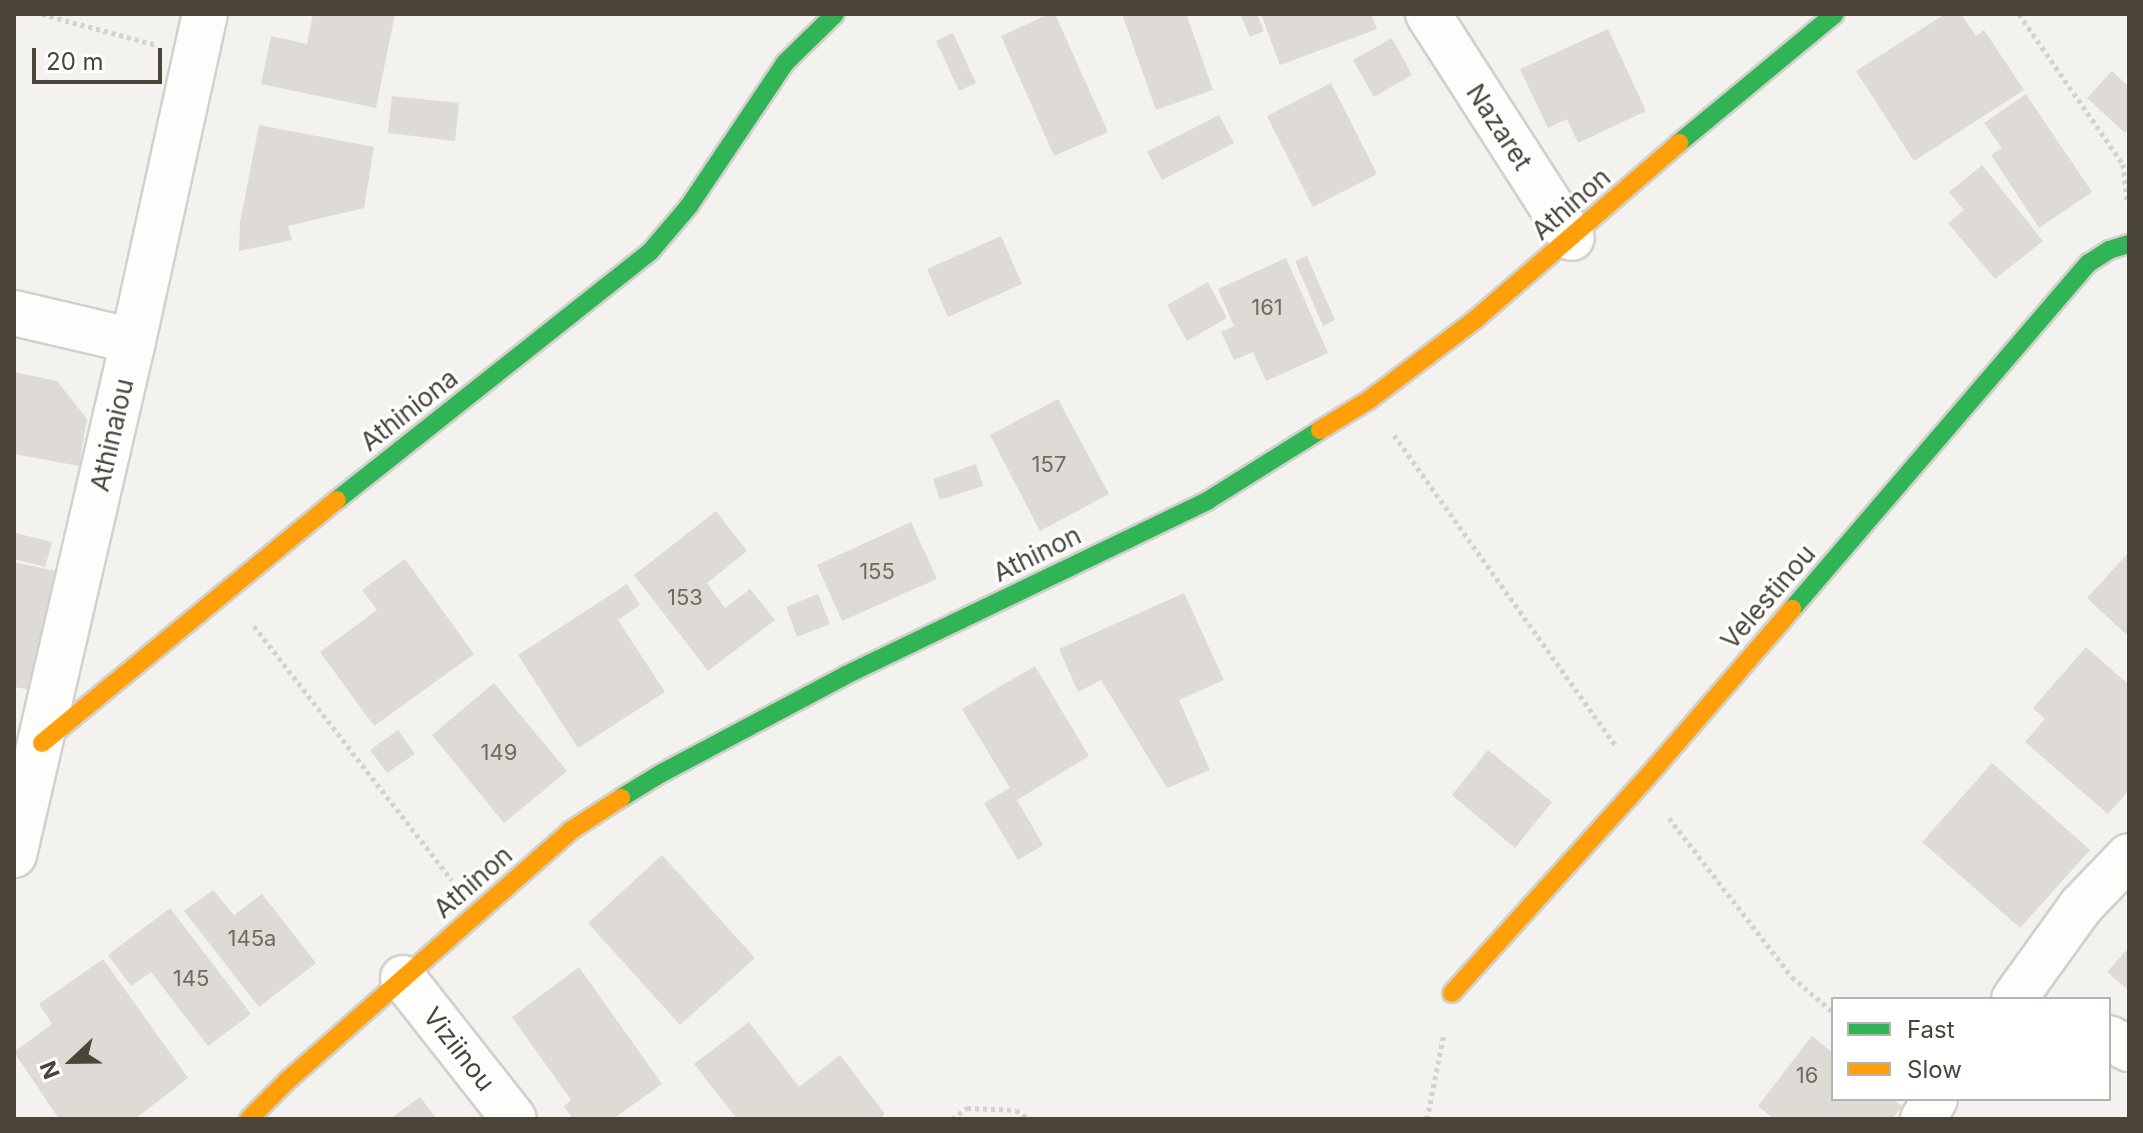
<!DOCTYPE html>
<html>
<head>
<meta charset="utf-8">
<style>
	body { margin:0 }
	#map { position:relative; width:2143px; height:1133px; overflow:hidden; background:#f4f2ee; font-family:Inter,sans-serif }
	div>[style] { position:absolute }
	.building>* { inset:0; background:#dedbd6 }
	.path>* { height:5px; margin-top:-2.5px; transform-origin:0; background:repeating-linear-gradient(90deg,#d3d2cc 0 4px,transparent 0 8px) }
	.roads { filter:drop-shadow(2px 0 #d2d0cb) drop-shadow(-2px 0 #d2d0cb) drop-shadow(0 2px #d2d0cb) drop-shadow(0 -2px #d2d0cb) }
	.street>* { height:44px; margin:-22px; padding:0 22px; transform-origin:22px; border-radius:22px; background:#fdfdfc }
	.fast>* { height:18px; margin:-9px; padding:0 9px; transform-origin:9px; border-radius:9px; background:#30b455 }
	.slow>* { height:18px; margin:-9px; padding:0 9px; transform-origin:9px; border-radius:9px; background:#ff9f0a }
	span { translate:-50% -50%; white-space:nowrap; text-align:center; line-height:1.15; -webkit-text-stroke:6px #fff; paint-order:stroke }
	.number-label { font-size:22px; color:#706a61 }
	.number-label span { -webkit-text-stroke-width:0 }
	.street-label { font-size:26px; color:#4b4439 }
	.frame { position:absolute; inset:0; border:16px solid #4b4439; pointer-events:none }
	.legend { position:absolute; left:1831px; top:997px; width:280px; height:104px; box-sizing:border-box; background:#fff; border:2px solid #b7b4b0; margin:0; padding:10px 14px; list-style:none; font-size:24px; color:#4b4439 }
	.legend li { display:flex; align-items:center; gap:16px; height:40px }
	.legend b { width:40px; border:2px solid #b7b4b0 }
	.north { position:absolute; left:32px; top:1021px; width:80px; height:80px; -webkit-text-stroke:6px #fff; paint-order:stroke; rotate:248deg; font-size:22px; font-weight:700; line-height:32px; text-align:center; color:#4b4439 }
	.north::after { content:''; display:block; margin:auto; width:28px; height:36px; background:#4b4439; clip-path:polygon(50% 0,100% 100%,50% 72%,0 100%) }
	.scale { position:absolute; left:32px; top:48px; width:130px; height:36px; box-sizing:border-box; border:4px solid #4b4439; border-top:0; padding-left:10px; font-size:24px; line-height:28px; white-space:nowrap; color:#4b4439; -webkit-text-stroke:6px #fff; paint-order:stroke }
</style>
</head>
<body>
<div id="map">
	<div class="building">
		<i style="clip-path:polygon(313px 14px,395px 14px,376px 108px,261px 84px,271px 36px,307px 44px)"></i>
		<i style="clip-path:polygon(1049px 14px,1055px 14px,1108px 132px,1054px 156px,1001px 36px)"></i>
		<i style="clip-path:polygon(1122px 14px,1193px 14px,1187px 16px,1213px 90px,1156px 110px)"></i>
		<i style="clip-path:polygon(1240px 14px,1257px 14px,1264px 31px,1250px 37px)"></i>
		<i style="clip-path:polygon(1261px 14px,1371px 14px,1377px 29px,1280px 65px)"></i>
		<i style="clip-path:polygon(1945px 14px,1961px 14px,1976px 36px,1984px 30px,2024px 90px,1914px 161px,1856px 71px)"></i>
		<i style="clip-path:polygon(1608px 29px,1646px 111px,1578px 143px,1567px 119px,1548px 128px,1520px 69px)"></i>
		<i style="clip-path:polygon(953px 33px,976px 83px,959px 91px,936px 41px)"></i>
		<i style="clip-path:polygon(1392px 38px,1412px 75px,1374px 97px,1353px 60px)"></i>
		<i style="clip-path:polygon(2112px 71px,2129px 87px,2129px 129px,2125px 133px,2087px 98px)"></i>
		<i style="clip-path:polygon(1331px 83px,1377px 174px,1313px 207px,1267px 116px)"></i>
		<i style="clip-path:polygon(2026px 94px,2092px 192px,2039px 228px,1991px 155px,2002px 148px,1984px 123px)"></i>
		<i style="clip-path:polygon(392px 96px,459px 103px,455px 141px,388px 133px)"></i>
		<i style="clip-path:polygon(1219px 115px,1234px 143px,1162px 180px,1147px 152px)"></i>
		<i style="clip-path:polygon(259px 125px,374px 147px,364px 208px,288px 226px,292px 240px,239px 251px,240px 222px)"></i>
		<i style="clip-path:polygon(1982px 165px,2043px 241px,1995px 279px,1948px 223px,1964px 210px,1949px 192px)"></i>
		<i style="clip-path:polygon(1001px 236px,1022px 284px,948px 317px,927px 269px)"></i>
		<i style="clip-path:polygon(1307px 256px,1335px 320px,1323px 326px,1295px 261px)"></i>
		<i style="clip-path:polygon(1286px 258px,1328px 353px,1266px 381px,1253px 352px,1234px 360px,1221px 332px,1234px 326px,1218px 289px)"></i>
		<i style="clip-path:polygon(1208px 282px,1227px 318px,1187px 341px,1167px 305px)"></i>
		<i style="clip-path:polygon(14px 372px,57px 381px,87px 419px,79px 466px,14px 454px)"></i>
		<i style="clip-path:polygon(1058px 399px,1109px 494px,1040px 531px,990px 435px)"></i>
		<i style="clip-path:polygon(976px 464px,983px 486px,940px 500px,933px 479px)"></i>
		<i style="clip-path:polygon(716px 511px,747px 551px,707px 583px,725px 608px,750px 589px,775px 620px,708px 671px,634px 575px)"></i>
		<i style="clip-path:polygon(911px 522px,937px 579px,842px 621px,817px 565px)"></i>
		<i style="clip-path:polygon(15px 533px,52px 542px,45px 567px,14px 559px)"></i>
		<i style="clip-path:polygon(2129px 552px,2129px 637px,2087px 598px)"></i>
		<i style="clip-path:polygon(405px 559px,474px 654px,374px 726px,320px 652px,377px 610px,362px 590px)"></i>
		<i style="clip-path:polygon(14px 562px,56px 571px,32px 690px,14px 687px)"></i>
		<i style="clip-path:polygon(627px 584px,640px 605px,618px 620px,665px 692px,578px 748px,518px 655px)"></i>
		<i style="clip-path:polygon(1184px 593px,1224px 680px,1179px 700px,1210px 770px,1167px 788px,1101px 680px,1078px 692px,1059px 649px)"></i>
		<i style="clip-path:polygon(818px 594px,830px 624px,797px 637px,786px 607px)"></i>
		<i style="clip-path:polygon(2086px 647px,2129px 685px,2129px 790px,2108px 814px,2025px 742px,2045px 719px,2033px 708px)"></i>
		<i style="clip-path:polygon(1035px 666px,1089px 756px,1017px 800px,1043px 845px,1018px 860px,984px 803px,1010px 788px,962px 709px)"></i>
		<i style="clip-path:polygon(494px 683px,567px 771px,504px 823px,432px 735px)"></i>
		<i style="clip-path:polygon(398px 730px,415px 754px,387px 773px,370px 750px)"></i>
		<i style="clip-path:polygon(1488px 750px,1552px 802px,1515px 848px,1452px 795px)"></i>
		<i style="clip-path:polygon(1992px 763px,2090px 850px,2020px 928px,1922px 842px)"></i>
		<i style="clip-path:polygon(662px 855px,755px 958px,680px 1025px,588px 923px)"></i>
		<i style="clip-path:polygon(213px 890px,234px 915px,262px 894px,316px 963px,259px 1007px,184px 911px)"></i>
		<i style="clip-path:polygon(170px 908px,251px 1014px,208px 1046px,151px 972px,131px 986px,108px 955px)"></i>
		<i style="clip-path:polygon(2129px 947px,2129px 991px,2107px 972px)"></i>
		<i style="clip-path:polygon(103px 959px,188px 1078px,135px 1119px,59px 1119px,14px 1052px,52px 1024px,39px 1004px)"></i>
		<i style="clip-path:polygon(579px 967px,662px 1084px,613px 1119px,573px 1119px,564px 1106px,571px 1100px,512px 1017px)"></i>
		<i style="clip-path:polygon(749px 1022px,799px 1087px,840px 1055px,885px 1114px,879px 1119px,737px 1119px,694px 1064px)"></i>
		<i style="clip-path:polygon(1812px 1036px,1833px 1053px,1833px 1099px,1892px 1099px,1902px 1106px,1892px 1119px,1774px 1119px,1758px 1106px)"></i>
		<i style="clip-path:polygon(420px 1097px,437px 1119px,390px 1119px)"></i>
	</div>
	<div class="path">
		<i style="left:42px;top:14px;width:118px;rotate:15.2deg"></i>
		<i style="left:2019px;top:14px;width:183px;rotate:55.3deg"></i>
		<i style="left:2123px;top:164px;width:36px;rotate:84deg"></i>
		<i style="left:1394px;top:435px;width:382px;rotate:54.5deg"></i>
		<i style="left:254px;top:626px;width:322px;rotate:52.1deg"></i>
		<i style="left:1669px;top:818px;width:201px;rotate:52.3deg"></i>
		<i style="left:1792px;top:977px;width:54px;rotate:40.5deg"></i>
		<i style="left:952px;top:1119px;width:19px;rotate:-36deg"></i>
		<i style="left:967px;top:1108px;width:49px;rotate:2.3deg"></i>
		<i style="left:1016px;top:1110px;width:15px;rotate:37deg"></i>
		<i style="left:1427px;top:1119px;width:88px;rotate:-78.8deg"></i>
	</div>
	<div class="roads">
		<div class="street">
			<i style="left:1428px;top:14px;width:266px;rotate:57.3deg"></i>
			<i style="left:14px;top:313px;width:122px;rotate:13.2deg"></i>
			<i style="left:14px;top:855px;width:528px;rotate:-76.96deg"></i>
			<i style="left:133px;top:341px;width:335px;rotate:-77.6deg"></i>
			<i style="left:403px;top:978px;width:179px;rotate:51.8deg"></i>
			<i style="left:2014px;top:999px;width:115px;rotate:-54.2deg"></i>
			<i style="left:2081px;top:906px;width:69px;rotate:-46.2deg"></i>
			<i style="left:2109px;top:1038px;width:23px;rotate:29deg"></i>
			<i style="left:1923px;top:1119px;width:23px;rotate:-59deg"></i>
		</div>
		<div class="fast">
			<i style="left:1679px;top:143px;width:202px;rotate:-39.6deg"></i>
			<i style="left:337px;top:500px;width:399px;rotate:-38.4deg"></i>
			<i style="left:650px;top:252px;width:60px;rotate:-49.7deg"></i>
			<i style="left:689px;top:206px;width:172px;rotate:-56.1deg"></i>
			<i style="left:785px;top:63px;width:70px;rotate:-44.4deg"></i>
			<i style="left:1792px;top:609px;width:456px;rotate:-49.4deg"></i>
			<i style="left:2089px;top:263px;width:24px;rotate:-33deg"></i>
			<i style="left:2109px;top:250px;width:21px;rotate:-17deg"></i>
			<i style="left:621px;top:798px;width:46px;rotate:-31.6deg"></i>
			<i style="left:660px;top:774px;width:211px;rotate:-28deg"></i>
			<i style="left:846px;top:675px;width:401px;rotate:-25.7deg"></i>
			<i style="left:1207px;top:501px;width:133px;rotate:-32.1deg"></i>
		</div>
		<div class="slow">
			<i style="left:1320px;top:430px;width:57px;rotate:-31.5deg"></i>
			<i style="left:1369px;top:400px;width:134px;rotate:-37.1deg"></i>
			<i style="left:1476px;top:319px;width:269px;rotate:-40.9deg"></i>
			<i style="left:42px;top:743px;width:382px;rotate:-39.5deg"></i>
			<i style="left:1452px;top:993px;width:283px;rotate:-47.9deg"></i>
			<i style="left:1642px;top:783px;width:230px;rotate:-49.2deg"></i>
			<i style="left:249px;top:1119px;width:55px;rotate:-45deg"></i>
			<i style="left:288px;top:1080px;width:376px;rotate:-41.4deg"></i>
			<i style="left:570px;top:831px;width:61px;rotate:-32.9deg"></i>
		</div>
	</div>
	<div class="number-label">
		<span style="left:1267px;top:308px">161</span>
		<span style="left:1049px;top:465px">157</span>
		<span style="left:877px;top:572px">155</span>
		<span style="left:685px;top:598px">153</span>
		<span style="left:499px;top:753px">149</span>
		<span style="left:252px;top:939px">145a</span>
		<span style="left:191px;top:979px">145</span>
		<span style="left:1807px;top:1076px">16</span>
	</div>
	<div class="street-label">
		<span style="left:1499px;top:127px;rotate:57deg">Nazaret</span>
		<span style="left:1571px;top:204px;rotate:-41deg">Athinon</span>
		<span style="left:409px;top:410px;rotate:-38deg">Athiniona</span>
		<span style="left:112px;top:435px;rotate:-77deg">Athinaiou</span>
		<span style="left:1037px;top:554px;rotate:-26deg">Athinon</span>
		<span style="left:1768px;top:597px;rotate:-49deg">Velestinou</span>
		<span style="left:473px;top:882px;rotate:-41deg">Athinon</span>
		<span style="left:459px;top:1049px;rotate:52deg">Viziinou</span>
	</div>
	<div class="frame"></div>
	<ul class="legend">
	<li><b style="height:10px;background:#30b455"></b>Fast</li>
	<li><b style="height:10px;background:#ff9f0a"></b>Slow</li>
	</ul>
	<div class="north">N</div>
	<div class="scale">20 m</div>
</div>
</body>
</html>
